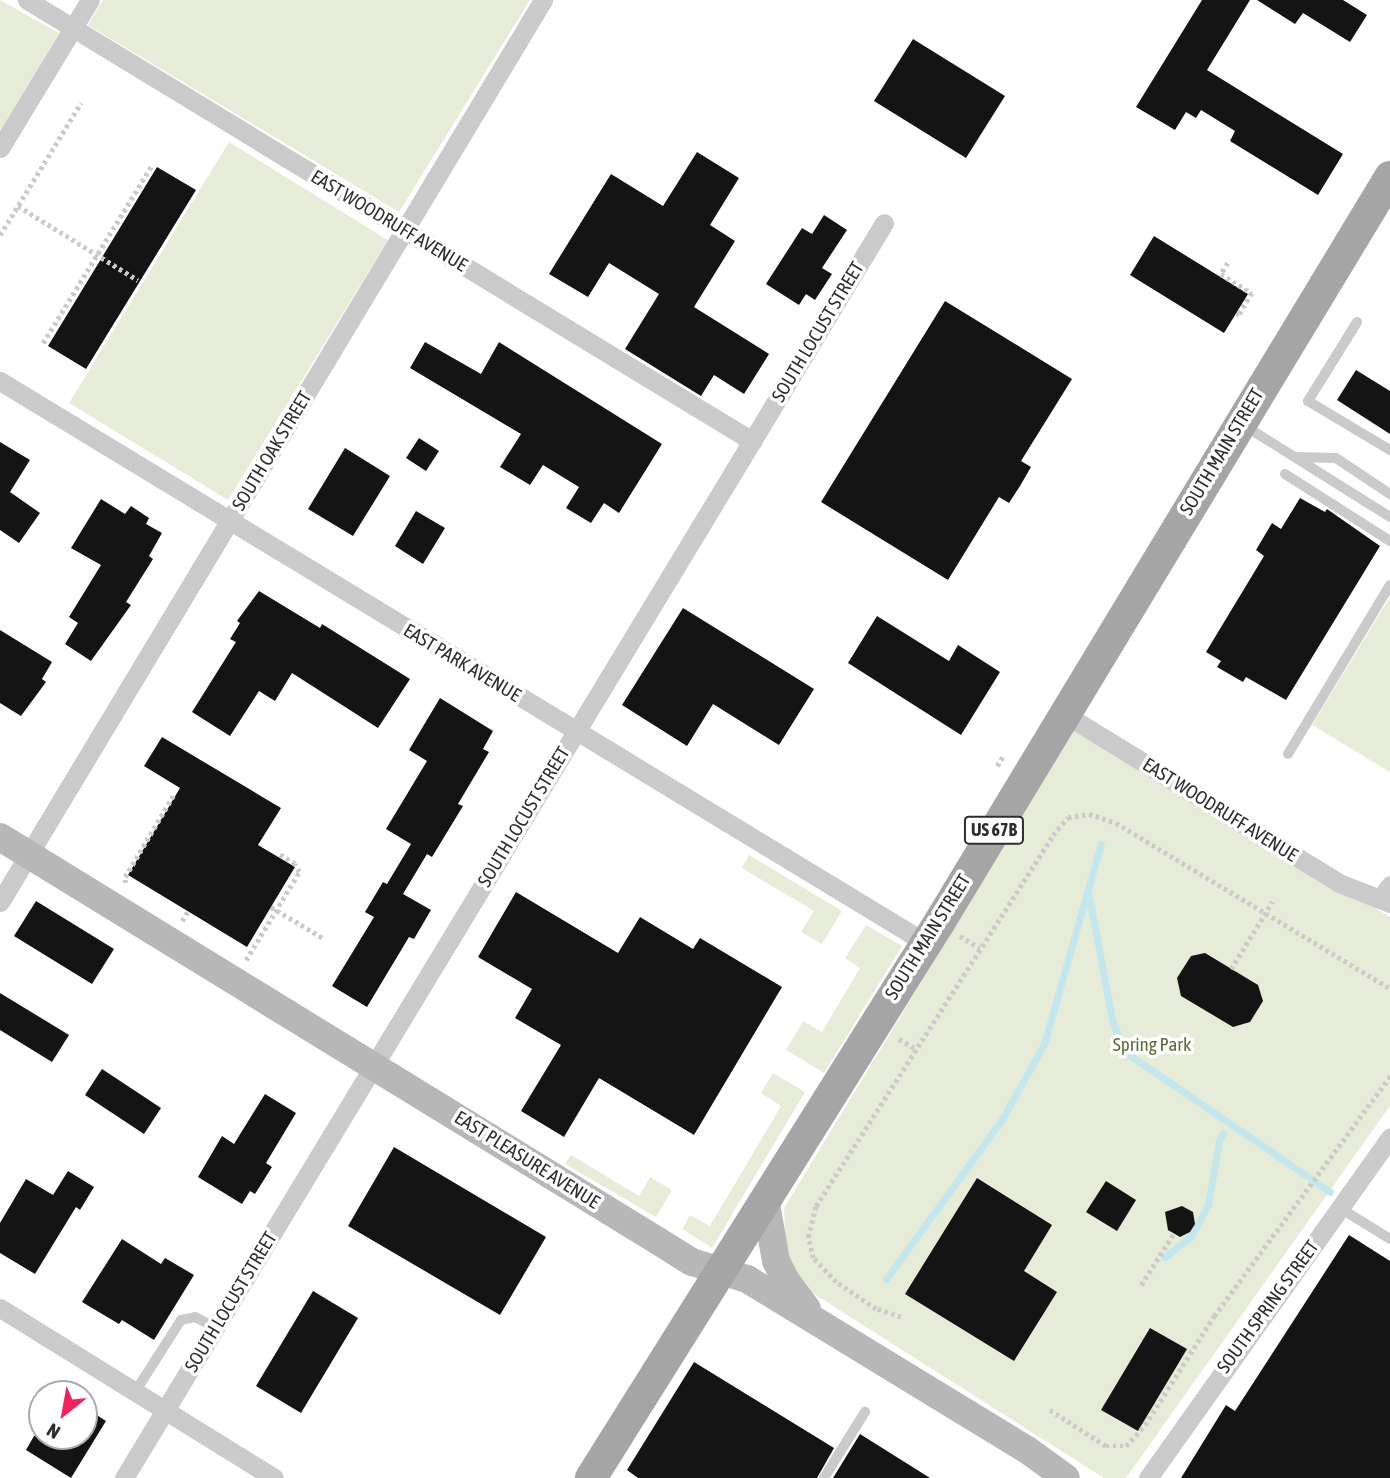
<!DOCTYPE html>
<html>
<head>
<meta charset="utf-8">
<style>
	body { margin:0 }
	#map { position:relative; width:1390px; height:1478px; overflow:hidden; background:#fff; font-family:"Asap Condensed",sans-serif }
	div>[style] { position:absolute }
	.green>* { inset:0; background:#e7ecd9 }
	.stream>* { height:7px; margin:-3.5px; padding:0 3.5px; transform-origin:3.5px; border-radius:3.5px; background:#c4e6ed }
	.building>* { inset:0; background:#141414 }
	.path>* { height:4.5px; margin-top:-2.25px; transform-origin:0; background:repeating-linear-gradient(90deg,#cacaca 0 3.5px,transparent 0 7px) }
	.lane>* { height:10px; margin:-5px; padding:0 5px; transform-origin:5px; border-radius:5px; background:#cacaca }
	.street>* { height:19px; margin:-9.5px; padding:0 9.5px; transform-origin:9.5px; border-radius:9.5px; background:#cacaca }
	.secondary>* { height:28px; margin:-14px; padding:0 14px; transform-origin:14px; border-radius:14px; background:#b7b7b7 }
	.primary>* { height:32px; margin:-16px; padding:0 16px; transform-origin:16px; border-radius:16px; background:#a5a5a5 }
	span { translate:-50% -50%; white-space:nowrap; text-align:center; line-height:1.15; -webkit-text-stroke:7px #fff; paint-order:stroke }
	.shield-label span { padding:2px 5px; background:#fff; border:2px solid; border-radius:5px; -webkit-text-stroke-width:0 }
	.shield-label { font-size:18px; color:#2d2d2d; font-weight:700 }
	.street-label { font-size:19px; color:#2d2d2d }
	.park-label { font-size:19px; color:#5b6b38 }
	.north { position:absolute; left:28px; top:1380px; width:70px; height:70px; box-sizing:border-box; background:#fff; border:2px solid #ababab; border-radius:50%; rotate:211deg; font-size:19px; font-weight:700; line-height:28px; text-align:center; color:#2d2d2d }
	.north::after { content:''; display:block; margin:auto; width:24px; height:32px; background:#f0235d; clip-path:polygon(50% 0,100% 100%,50% 72%,0 100%) }
</style>
</head>
<body>
<div id="map">
	<div class="green">
		<i style="clip-path:polygon(0 0,59px 33px,1px 129px,0 128px)"></i>
		<i style="clip-path:polygon(103px 0,530px 0,399px 212px,88px 25px)"></i>
		<i style="clip-path:polygon(229px 142px,388px 240px,228px 500px,69px 403px)"></i>
		<i style="clip-path:polygon(1390px 597px,1390px 772px,1312px 725px)"></i>
		<i style="clip-path:polygon(1074px 731px,1390px 917px,1390px 1106px,1126px 1478px,1104px 1478px,803px 1287px,786px 1255px,784px 1208px)"></i>
		<i style="clip-path:polygon(749px 855px,842px 911px,822px 944px,801px 932px,814px 911px,742px 868px)"></i>
		<i style="clip-path:polygon(866px 925px,902px 946px,824px 1073px,786px 1050px,803px 1021px,822px 1032px,860px 968px,845px 958px)"></i>
		<i style="clip-path:polygon(773px 1073px,805px 1092px,712px 1248px,682px 1229px,690px 1215px,710px 1226px,781px 1106px,761px 1093px)"></i>
		<i style="clip-path:polygon(571px 1155px,639px 1196px,650px 1177px,672px 1190px,656px 1217px,565px 1164px)"></i>
	</div>
	<div class="stream">
		<i style="left:1089px;top:896px;width:125px;rotate:79.4deg"></i>
		<i style="left:1112px;top:1019px;width:28px;rotate:71deg"></i>
		<i style="left:1121px;top:1045px;width:15px;rotate:48deg"></i>
		<i style="left:1131px;top:1056px;width:241px;rotate:34.3deg"></i>
		<i style="left:1165px;top:1257px;width:33px;rotate:-39deg"></i>
		<i style="left:1191px;top:1236px;width:35px;rotate:-61deg"></i>
		<i style="left:1208px;top:1205px;width:65px;rotate:-80.2deg"></i>
		<i style="left:1219px;top:1141px;width:9px;rotate:-63deg"></i>
		<i style="left:886px;top:1279px;width:195px;rotate:-54deg"></i>
		<i style="left:1001px;top:1121px;width:88px;rotate:-60.8deg"></i>
		<i style="left:1044px;top:1044px;width:208px;rotate:-74.1deg"></i>
	</div>
	<div class="building">
		<i style="clip-path:polygon(1202px 0,1250px 0,1207px 70px,1343px 154px,1318px 195px,1230px 141px,1235px 131px,1201px 110px,1196px 118px,1186px 112px,1175px 130px,1136px 107px)"></i>
		<i style="clip-path:polygon(1257px 0,1343px 0,1367px 15px,1350px 42px,1303px 13px,1295px 24px)"></i>
		<i style="clip-path:polygon(913px 39px,1005px 96px,966px 158px,874px 101px)"></i>
		<i style="clip-path:polygon(697px 152px,739px 178px,710px 225px,735px 241px,694px 307px,769px 354px,744px 394px,714px 375px,701px 396px,625px 349px,659px 294px,609px 263px,588px 297px,549px 274px,611px 174px,663px 206px)"></i>
		<i style="clip-path:polygon(157px 167px,196px 190px,86px 369px,48px 346px)"></i>
		<i style="clip-path:polygon(824px 215px,847px 230px,822px 268px,832px 274px,815px 300px,806px 294px,799px 305px,766px 284px,802px 228px,812px 234px)"></i>
		<i style="clip-path:polygon(1154px 236px,1248px 294px,1224px 333px,1130px 275px)"></i>
		<i style="clip-path:polygon(945px 301px,1072px 379px,1021px 461px,1031px 467px,1020px 486px,1009px 503px,999px 497px,948px 580px,821px 502px)"></i>
		<i style="clip-path:polygon(425px 342px,481px 374px,499px 342px,662px 444px,619px 513px,604px 503px,591px 523px,566px 508px,579px 487px,543px 465px,530px 485px,500px 467px,521px 434px,410px 368px)"></i>
		<i style="clip-path:polygon(1356px 370px,1390px 391px,1390px 434px,1337px 400px)"></i>
		<i style="clip-path:polygon(419px 438px,439px 451px,426px 471px,406px 458px)"></i>
		<i style="clip-path:polygon(0 442px,30px 460px,10px 492px,40px 513px,19px 543px,0 530px)"></i>
		<i style="clip-path:polygon(345px 448px,390px 476px,353px 536px,308px 509px)"></i>
		<i style="clip-path:polygon(1300px 498px,1325px 512px,1327px 509px,1380px 546px,1286px 700px,1246px 677px,1243px 682px,1217px 667px,1221px 661px,1206px 652px,1264px 556px,1256px 550px,1272px 523px,1281px 529px)"></i>
		<i style="clip-path:polygon(101px 499px,125px 514px,131px 506px,149px 518px,146px 524px,162px 533px,149px 556px,153px 559px,126px 602px,131px 605px,91px 661px,65px 644px,78px 623px,69px 617px,101px 565px,71px 548px)"></i>
		<i style="clip-path:polygon(416px 511px,445px 528px,423px 564px,395px 546px)"></i>
		<i style="clip-path:polygon(259px 591px,320px 628px,322px 624px,410px 679px,378px 728px,292px 673px,275px 701px,259px 691px,230px 736px,192px 712px,236px 642px,230px 639px,240px 623px,237px 621px)"></i>
		<i style="clip-path:polygon(683px 608px,814px 689px,779px 745px,713px 704px,687px 746px,622px 705px)"></i>
		<i style="clip-path:polygon(877px 616px,949px 661px,958px 645px,1000px 672px,961px 735px,848px 663px)"></i>
		<i style="clip-path:polygon(0 630px,52px 662px,42px 679px,46px 682px,21px 716px,0 703px)"></i>
		<i style="clip-path:polygon(440px 698px,493px 731px,483px 749px,489px 752px,458px 804px,463px 806px,432px 857px,427px 854px,403px 894px,431px 910px,414px 939px,409px 937px,367px 1007px,332px 986px,374px 917px,365px 912px,383px 882px,387px 884px,411px 844px,386px 829px,427px 761px,409px 750px)"></i>
		<i style="clip-path:polygon(162px 737px,281px 808px,258px 845px,295px 867px,247px 947px,128px 875px,180px 788px,144px 766px)"></i>
		<i style="clip-path:polygon(516px 892px,618px 953px,640px 917px,693px 949px,700px 938px,782px 987px,694px 1135px,599px 1078px,564px 1137px,521px 1111px,561px 1045px,515px 1018px,532px 989px,478px 957px)"></i>
		<i style="clip-path:polygon(36px 901px,114px 949px,92px 984px,14px 936px)"></i>
		<i style="clip-path:polygon(1205px 953px,1258px 985px,1263px 1001px,1250px 1022px,1233px 1027px,1181px 996px,1177px 978px,1191px 956px)"></i>
		<i style="clip-path:polygon(0 993px,69px 1035px,52px 1062px,0 1030px)"></i>
		<i style="clip-path:polygon(102px 1069px,161px 1108px,144px 1134px,85px 1095px)"></i>
		<i style="clip-path:polygon(265px 1094px,296px 1113px,266px 1163px,272px 1167px,255px 1194px,250px 1191px,242px 1204px,198px 1177px,222px 1136px,234px 1144px)"></i>
		<i style="clip-path:polygon(394px 1147px,546px 1237px,500px 1315px,348px 1226px)"></i>
		<i style="clip-path:polygon(68px 1171px,94px 1187px,80px 1210px,76px 1207px,35px 1274px,0 1253px,0 1223px,26px 1179px,53px 1195px)"></i>
		<i style="clip-path:polygon(977px 1178px,1052px 1225px,1024px 1271px,1057px 1292px,1014px 1361px,905px 1294px)"></i>
		<i style="clip-path:polygon(1106px 1181px,1136px 1200px,1117px 1231px,1086px 1212px)"></i>
		<i style="clip-path:polygon(1182px 1206px,1193px 1212px,1195px 1224px,1190px 1232px,1180px 1237px,1168px 1230px,1165px 1212px)"></i>
		<i style="clip-path:polygon(1349px 1235px,1390px 1261px,1390px 1478px,1181px 1478px,1226px 1405px,1235px 1411px)"></i>
		<i style="clip-path:polygon(122px 1239px,161px 1264px,165px 1258px,194px 1275px,154px 1340px,122px 1320px,119px 1324px,82px 1302px)"></i>
		<i style="clip-path:polygon(313px 1291px,358px 1318px,301px 1413px,256px 1386px)"></i>
		<i style="clip-path:polygon(1150px 1328px,1187px 1349px,1138px 1431px,1101px 1410px)"></i>
		<i style="clip-path:polygon(694px 1362px,834px 1448px,817px 1478px,638px 1478px,627px 1470px)"></i>
		<i style="clip-path:polygon(84px 1407px,106px 1421px,71px 1478px,26px 1450px,34px 1436px,84px 1436px)"></i>
		<i style="clip-path:polygon(860px 1434px,930px 1478px,833px 1478px)"></i>
	</div>
	<div class="path">
		<i style="left:18px;top:206px;width:141px;rotate:31.7deg"></i>
		<i style="left:0;top:235px;width:155px;rotate:-58.5deg"></i>
		<i style="left:1228px;top:263px;width:13px;rotate:122deg"></i>
		<i style="left:1221px;top:274px;width:36px;rotate:32deg"></i>
		<i style="left:1252px;top:293px;width:26px;rotate:121deg"></i>
		<i style="left:1239px;top:315px;width:4px;rotate:-146deg"></i>
		<i style="left:43px;top:343px;width:209px;rotate:-58.5deg"></i>
		<i style="left:997px;top:766px;width:13px;rotate:-58deg"></i>
		<i style="left:125px;top:883px;width:6px;rotate:-90deg"></i>
		<i style="left:125px;top:877px;width:96px;rotate:-59.4deg"></i>
		<i style="left:271px;top:907px;width:61px;rotate:30.8deg"></i>
		<i style="left:182px;top:921px;width:12px;rotate:-59deg"></i>
		<i style="left:960px;top:936px;width:23px;rotate:31deg"></i>
		<i style="left:246px;top:960px;width:103px;rotate:-58.9deg"></i>
		<i style="left:299px;top:872px;width:9px;rotate:-117deg"></i>
		<i style="left:295px;top:864px;width:21px;rotate:-149deg"></i>
		<i style="left:1231px;top:969px;width:79px;rotate:-58.5deg"></i>
		<i style="left:899px;top:1039px;width:20px;rotate:30deg"></i>
		<i style="left:1141px;top:1285px;width:62px;rotate:-57.6deg"></i>
		<i style="left:901px;top:1317px;width:26px;rotate:-162deg"></i>
		<i style="left:876px;top:1309px;width:48px;rotate:-146deg"></i>
		<i style="left:836px;top:1282px;width:33px;rotate:-134deg"></i>
		<i style="left:813px;top:1258px;width:22px;rotate:-103deg"></i>
		<i style="left:808px;top:1237px;width:32px;rotate:-76deg"></i>
		<i style="left:816px;top:1206px;width:440px;rotate:-57.4deg"></i>
		<i style="left:1053px;top:835px;width:23px;rotate:-50deg"></i>
		<i style="left:1068px;top:817px;width:21px;rotate:-8deg"></i>
		<i style="left:1089px;top:814px;width:28px;rotate:18deg"></i>
		<i style="left:1116px;top:823px;width:320px;rotate:31.1deg"></i>
		<i style="left:1050px;top:1410px;width:67px;rotate:32.7deg"></i>
		<i style="left:1106px;top:1446px;width:20px"></i>
		<i style="left:1126px;top:1446px;width:28px;rotate:-48deg"></i>
		<i style="left:1145px;top:1425px;width:129px;rotate:-57.7deg"></i>
		<i style="left:1214px;top:1316px;width:298px;rotate:-53.7deg"></i>
	</div>
	<div class="lane">
		<i style="left:1357px;top:322px;width:93px;rotate:121.8deg"></i>
		<i style="left:1308px;top:401px;width:96px;rotate:30.9deg"></i>
		<i style="left:1245px;top:426px;width:171px;rotate:32.1deg"></i>
		<i style="left:1296px;top:457px;width:40px;rotate:1.4deg"></i>
		<i style="left:1336px;top:458px;width:65px;rotate:33.7deg"></i>
		<i style="left:1285px;top:474px;width:125px;rotate:32.5deg"></i>
		<i style="left:1288px;top:754px;width:197px;rotate:-58.9deg"></i>
		<i style="left:1340px;top:1208px;width:59px;rotate:31.8deg"></i>
		<i style="left:135px;top:1392px;width:85px;rotate:-57.4deg"></i>
		<i style="left:181px;top:1320px;width:14px;rotate:-12deg"></i>
		<i style="left:195px;top:1317px;width:22px;rotate:27deg"></i>
		<i style="left:824px;top:1478px;width:78px;rotate:-58.2deg"></i>
	</div>
	<div class="street">
		<i style="left:27px;top:0;width:849px;rotate:31.31deg"></i>
		<i style="left:0;top:148px;width:173px;rotate:-58.7deg"></i>
		<i style="left:0;top:381px;width:1083px;rotate:31.25deg"></i>
		<i style="left:1063px;top:713px;width:324px;rotate:31.6deg"></i>
		<i style="left:1339px;top:883px;width:55px;rotate:21.4deg"></i>
		<i style="left:1380px;top:899px;width:17px;rotate:-54deg"></i>
		<i style="left:0;top:902px;width:1053px;rotate:-58.95deg"></i>
		<i style="left:0;top:1308px;width:322px;rotate:31.8deg"></i>
		<i style="left:124px;top:1478px;width:1467px;rotate:-58.8deg"></i>
		<i style="left:1148px;top:1478px;width:418px;rotate:-54.6deg"></i>
	</div>
	<div class="secondary">
		<i style="left:0;top:837px;width:772px;rotate:31.55deg"></i>
		<i style="left:658px;top:1241px;width:40px;rotate:32deg"></i>
		<i style="left:692px;top:1262px;width:58px;rotate:17.2deg"></i>
		<i style="left:747px;top:1279px;width:327px;rotate:31.4deg"></i>
		<i style="left:1026px;top:1449px;width:49px;rotate:35.9deg"></i>
		<i style="left:765px;top:1198px;width:64px;rotate:80.1deg"></i>
		<i style="left:776px;top:1261px;width:22px;rotate:63deg"></i>
		<i style="left:786px;top:1281px;width:35px;rotate:53deg"></i>
	</div>
	<div class="primary">
		<i style="left:591px;top:1478px;width:655px;rotate:-57.91deg"></i>
		<i style="left:939px;top:923px;width:872px;rotate:-58.84deg"></i>
	</div>
	<div class="shield-label">
		<span style="left:994px;top:830px">US 67B</span>
	</div>
	<div class="street-label">
		<span style="left:389px;top:221px;rotate:31deg">EAST WOODRUFF AVENUE</span>
		<span style="left:818px;top:332px;rotate:-59deg">SOUTH LOCUST STREET</span>
		<span style="left:272px;top:451px;rotate:-59deg">SOUTH OAK STREET</span>
		<span style="left:1222px;top:452px;rotate:-59deg">SOUTH MAIN STREET</span>
		<span style="left:462px;top:663px;rotate:31deg">EAST PARK AVENUE</span>
		<span style="left:1220px;top:810px;rotate:32deg">EAST WOODRUFF AVENUE</span>
		<span style="left:524px;top:817px;rotate:-59deg">SOUTH LOCUST STREET</span>
		<span style="left:928px;top:937px;rotate:-58deg">SOUTH MAIN STREET</span>
		<span style="left:527px;top:1160px;rotate:32deg">EAST PLEASURE AVENUE</span>
		<span style="left:231px;top:1302px;rotate:-59deg">SOUTH LOCUST STREET</span>
		<span style="left:1268px;top:1307px;rotate:-54deg">SOUTH SPRING STREET</span>
	</div>
	<div class="park-label">
		<span style="left:1152px;top:1045px">Spring Park</span>
	</div>
	<div class="north">N</div>
</div>
</body>
</html>
